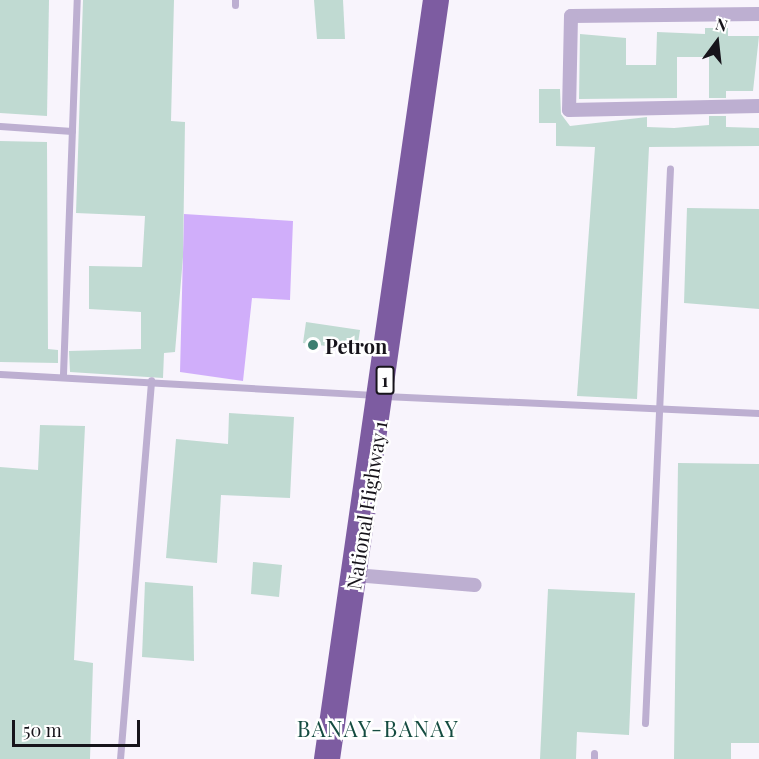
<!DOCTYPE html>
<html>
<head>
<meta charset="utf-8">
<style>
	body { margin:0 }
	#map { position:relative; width:759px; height:759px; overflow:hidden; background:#f8f4fc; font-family:"Playfair Display",serif }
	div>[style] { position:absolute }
	.forest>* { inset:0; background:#d0aefa }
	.building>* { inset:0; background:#c0dad2 }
	.lane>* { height:7px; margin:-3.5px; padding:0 3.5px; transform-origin:3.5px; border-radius:3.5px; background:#bdafd1 }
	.street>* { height:14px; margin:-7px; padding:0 7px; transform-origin:7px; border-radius:7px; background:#bdafd1 }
	.highway>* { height:26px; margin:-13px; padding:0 13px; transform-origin:13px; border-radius:13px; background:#7d5ca1 }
	.dots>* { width:16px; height:16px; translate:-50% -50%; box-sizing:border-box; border:3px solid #fff; border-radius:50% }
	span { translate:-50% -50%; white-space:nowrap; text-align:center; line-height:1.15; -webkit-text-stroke:5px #fff; paint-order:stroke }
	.shield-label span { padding:2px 4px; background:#fff; border:2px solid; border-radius:4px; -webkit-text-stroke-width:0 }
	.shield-label { font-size:18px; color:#17141b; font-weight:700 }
	.poi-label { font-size:20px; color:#17141b; font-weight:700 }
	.left { translate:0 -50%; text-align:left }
	.street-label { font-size:20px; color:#17141b }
	.quarter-label { font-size:22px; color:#154c41; letter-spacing:1.5px }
	.north { position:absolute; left:687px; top:12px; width:60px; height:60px; -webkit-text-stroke:4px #fff; paint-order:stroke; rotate:15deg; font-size:16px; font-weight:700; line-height:24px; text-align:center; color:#17141b }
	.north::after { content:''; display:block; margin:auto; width:21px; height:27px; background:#17141b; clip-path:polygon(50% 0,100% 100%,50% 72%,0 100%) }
	.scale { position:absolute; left:12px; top:720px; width:128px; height:27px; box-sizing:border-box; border:3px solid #17141b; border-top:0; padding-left:8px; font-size:18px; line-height:21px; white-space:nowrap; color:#17141b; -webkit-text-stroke:4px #fff; paint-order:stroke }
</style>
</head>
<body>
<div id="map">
	<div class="forest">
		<i style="clip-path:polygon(184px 214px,293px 221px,290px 300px,252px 298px,243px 381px,180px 372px)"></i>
	</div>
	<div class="building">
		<i style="clip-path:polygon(0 0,49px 0,47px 116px,0 113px)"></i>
		<i style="clip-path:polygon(83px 0,174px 0,171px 121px,185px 122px,183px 257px,175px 352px,164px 353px,163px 378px,70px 372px,69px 351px,141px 349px,141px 312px,89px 309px,89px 266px,142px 267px,145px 216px,76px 213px)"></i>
		<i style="clip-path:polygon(314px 0,343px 0,345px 39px,317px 39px)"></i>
		<i style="clip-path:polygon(705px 28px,728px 28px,728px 36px,759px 36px,753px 91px,726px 91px,726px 98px,709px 98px,709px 57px,677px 57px,677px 98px,579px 99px,580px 34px,626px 38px,626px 65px,656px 65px,657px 32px,705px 34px)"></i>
		<i style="clip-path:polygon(539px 89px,560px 89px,561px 114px,570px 126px,647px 117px,647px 127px,674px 128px,709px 125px,709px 116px,726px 116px,726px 127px,759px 128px,759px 146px,649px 147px,637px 399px,577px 396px,595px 147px,556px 146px,556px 123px,539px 123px)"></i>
		<i style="clip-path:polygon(0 141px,47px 142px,48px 349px,58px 350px,58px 363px,0 362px)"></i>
		<i style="clip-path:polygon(687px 208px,759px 209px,759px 309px,684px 303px)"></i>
		<i style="clip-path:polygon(306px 322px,360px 330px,357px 350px,303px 343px)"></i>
		<i style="clip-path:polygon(229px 413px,294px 417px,290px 498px,221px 495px,217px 563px,166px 558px,176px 439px,228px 444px)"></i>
		<i style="clip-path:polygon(40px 425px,85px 426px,74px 660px,93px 663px,90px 759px,0 759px,0 467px,38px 470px)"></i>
		<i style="clip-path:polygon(678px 463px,759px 464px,759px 743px,731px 743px,731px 759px,674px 759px)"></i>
		<i style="clip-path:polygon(253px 562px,282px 565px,279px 597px,251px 594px)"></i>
		<i style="clip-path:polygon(145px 582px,193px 586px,194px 661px,142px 657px)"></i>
		<i style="clip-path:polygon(548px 589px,635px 593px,629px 735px,577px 732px,576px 759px,540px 759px)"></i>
	</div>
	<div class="lane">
		<i style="left:235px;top:0;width:5px;rotate:90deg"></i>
		<i style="left:0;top:126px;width:72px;rotate:4deg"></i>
		<i style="left:0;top:374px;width:374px;rotate:3.2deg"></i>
		<i style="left:63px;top:374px;width:374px;rotate:-87.9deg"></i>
		<i style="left:384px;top:396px;width:375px;rotate:2.6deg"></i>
		<i style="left:645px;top:723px;width:555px;rotate:-87.42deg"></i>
		<i style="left:120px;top:759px;width:380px;rotate:-85.3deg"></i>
		<i style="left:594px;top:759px;width:6px;rotate:-90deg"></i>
	</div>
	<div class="street">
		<i style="left:759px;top:14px;width:188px;rotate:179.4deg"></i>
		<i style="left:571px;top:16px;width:94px;rotate:91.2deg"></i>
		<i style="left:569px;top:110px;width:190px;rotate:-1.2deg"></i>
		<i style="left:355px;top:575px;width:120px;rotate:4.8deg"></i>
	</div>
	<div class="highway">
		<i style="left:327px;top:759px;width:767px;rotate:-81.83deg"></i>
	</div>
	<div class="dots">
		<i style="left:313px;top:345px;background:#3d7f70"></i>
	</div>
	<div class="shield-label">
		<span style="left:385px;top:380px">1</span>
	</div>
	<div class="poi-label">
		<span class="left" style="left:325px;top:345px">Petron</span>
	</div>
	<div class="street-label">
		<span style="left:366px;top:505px;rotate:-81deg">National Highway 1</span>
	</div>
	<div class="quarter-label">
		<span style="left:378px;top:729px">BANAY-BANAY</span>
	</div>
	<div class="north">N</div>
	<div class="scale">50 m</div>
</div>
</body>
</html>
